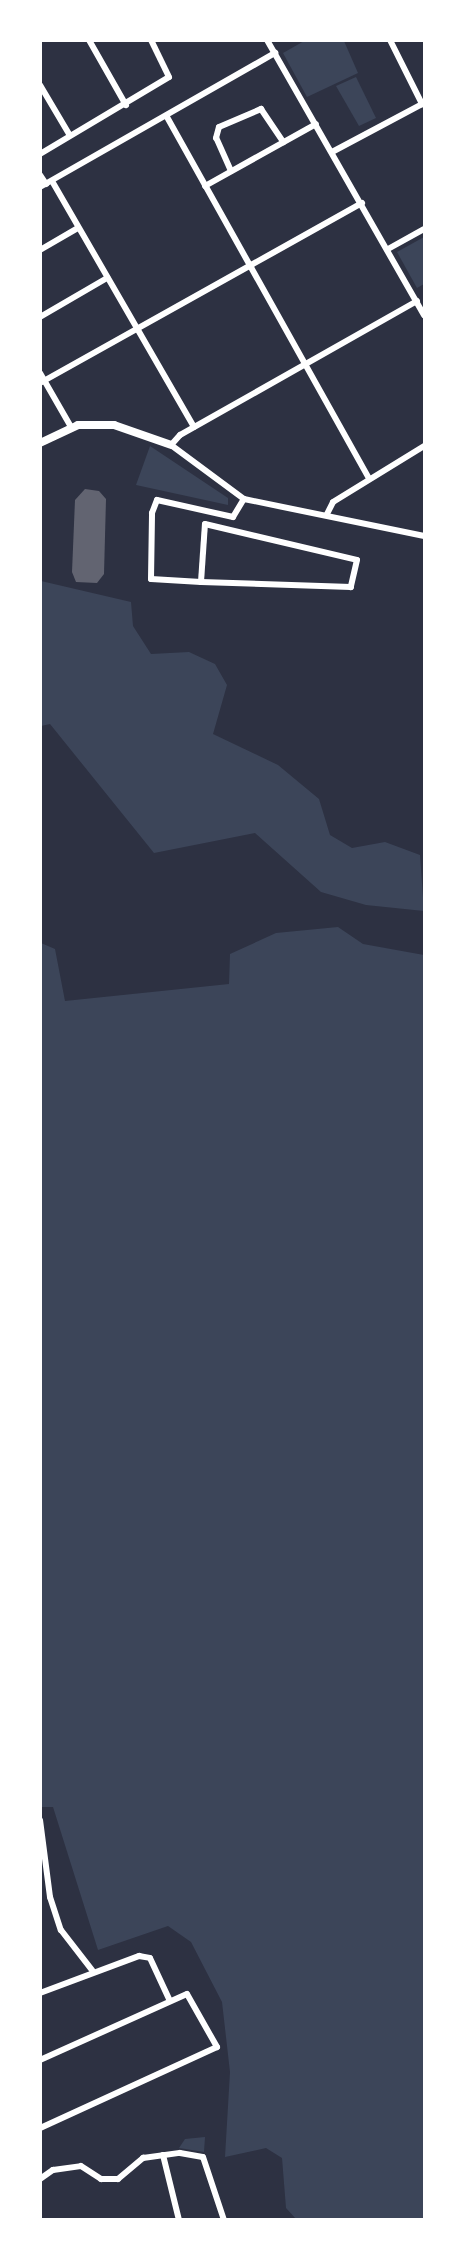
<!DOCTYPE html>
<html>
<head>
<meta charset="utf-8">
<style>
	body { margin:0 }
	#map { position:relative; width:465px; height:2260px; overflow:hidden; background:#2d3142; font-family:Manrope,sans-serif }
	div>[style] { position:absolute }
	.green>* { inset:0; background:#3c4559 }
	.building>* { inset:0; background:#626471 }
	.minor>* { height:6px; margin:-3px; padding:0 3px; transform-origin:3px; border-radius:3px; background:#fff }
	.tertiary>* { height:8px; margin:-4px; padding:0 4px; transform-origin:4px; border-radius:4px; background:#fff }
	span { translate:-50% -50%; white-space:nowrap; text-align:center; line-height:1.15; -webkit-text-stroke:6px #fff; paint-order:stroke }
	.frame { position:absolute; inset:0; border:42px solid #fff; pointer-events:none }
</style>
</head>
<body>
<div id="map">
	<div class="green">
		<i style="clip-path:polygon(306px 40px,344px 41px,358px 73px,307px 97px,283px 53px)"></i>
		<i style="clip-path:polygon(356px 77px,376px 118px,359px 126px,336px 86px)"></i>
		<i style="clip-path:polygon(424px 237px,424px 284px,417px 288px,397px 252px)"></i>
		<i style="clip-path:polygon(150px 446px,228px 498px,228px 505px,136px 485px)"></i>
		<i style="clip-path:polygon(41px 581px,131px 602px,133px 626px,151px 654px,189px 652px,215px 664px,227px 685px,213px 734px,278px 765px,319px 799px,330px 835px,352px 848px,385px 842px,420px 855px,424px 911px,366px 905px,321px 892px,255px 833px,154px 853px,50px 724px,41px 726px)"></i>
		<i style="clip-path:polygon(338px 927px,363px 944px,424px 955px,424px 2219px,296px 2219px,286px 2208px,282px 2158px,266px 2148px,225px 2157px,230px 2072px,222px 2002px,191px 1942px,168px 1926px,98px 1950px,53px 1807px,41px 1807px,41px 943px,55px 949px,65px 1001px,229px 984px,230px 954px,276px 933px)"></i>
		<i style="clip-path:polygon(205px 2137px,204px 2152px,179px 2148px,185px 2139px)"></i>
	</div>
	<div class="building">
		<i style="clip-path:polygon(85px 489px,99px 491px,106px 499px,104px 574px,97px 583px,76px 582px,72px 572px,75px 500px)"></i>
	</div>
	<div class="minor">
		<i style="left:89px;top:40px;width:75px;rotate:60.4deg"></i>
		<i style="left:267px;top:40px;width:317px;rotate:60.3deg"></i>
		<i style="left:390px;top:40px;width:72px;rotate:63.4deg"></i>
		<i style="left:40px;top:85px;width:57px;rotate:59.4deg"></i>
		<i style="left:167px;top:117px;width:414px;rotate:60.8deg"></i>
		<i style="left:332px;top:152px;width:104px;rotate:-28deg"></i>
		<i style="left:40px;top:154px;width:150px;rotate:-30.8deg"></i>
		<i style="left:169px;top:77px;width:41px;rotate:-115.9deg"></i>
		<i style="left:231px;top:171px;width:36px;rotate:-114deg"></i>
		<i style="left:216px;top:138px;width:11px;rotate:-75deg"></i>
		<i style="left:219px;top:127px;width:46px;rotate:-23.2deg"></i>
		<i style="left:261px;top:109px;width:40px;rotate:56deg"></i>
		<i style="left:40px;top:175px;width:11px;rotate:56deg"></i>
		<i style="left:52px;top:181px;width:284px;rotate:60deg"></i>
		<i style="left:205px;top:186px;width:127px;rotate:-29.2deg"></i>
		<i style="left:40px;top:187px;width:271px;rotate:-29.7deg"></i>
		<i style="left:388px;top:249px;width:41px;rotate:-29.1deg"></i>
		<i style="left:40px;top:250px;width:44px;rotate:-30.1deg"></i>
		<i style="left:417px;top:301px;width:272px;rotate:150.5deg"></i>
		<i style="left:180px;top:435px;width:13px;rotate:132deg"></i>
		<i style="left:171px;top:445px;width:91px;rotate:36.5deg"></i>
		<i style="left:244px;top:499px;width:184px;rotate:11.6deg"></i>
		<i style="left:40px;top:317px;width:78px;rotate:-30.2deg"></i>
		<i style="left:40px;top:373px;width:62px;rotate:60.1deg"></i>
		<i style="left:40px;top:383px;width:369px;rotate:-29.2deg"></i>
		<i style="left:327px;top:514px;width:13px;rotate:-63deg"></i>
		<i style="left:333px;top:502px;width:107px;rotate:-31.6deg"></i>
		<i style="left:201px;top:582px;width:58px;rotate:-86.1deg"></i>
		<i style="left:205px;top:524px;width:156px;rotate:13.3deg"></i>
		<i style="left:357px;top:560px;width:28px;rotate:103deg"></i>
		<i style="left:351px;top:587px;width:150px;rotate:-178.1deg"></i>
		<i style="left:201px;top:582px;width:50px;rotate:-176.6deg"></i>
		<i style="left:151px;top:579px;width:66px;rotate:-89.1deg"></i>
		<i style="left:152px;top:513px;width:14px;rotate:-69deg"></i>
		<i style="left:157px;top:500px;width:78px;rotate:12.6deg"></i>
		<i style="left:233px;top:517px;width:21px;rotate:-59deg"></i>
		<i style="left:40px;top:1820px;width:78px;rotate:82.6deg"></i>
		<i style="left:50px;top:1897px;width:35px;rotate:72deg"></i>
		<i style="left:61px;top:1930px;width:51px;rotate:52.2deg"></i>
		<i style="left:40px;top:1993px;width:106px;rotate:-20.5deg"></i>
		<i style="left:139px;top:1956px;width:11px;rotate:10deg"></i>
		<i style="left:150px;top:1958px;width:47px;rotate:65.1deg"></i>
		<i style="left:40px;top:2060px;width:161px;rotate:-24.2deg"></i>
		<i style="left:187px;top:1994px;width:61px;rotate:60.5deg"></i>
		<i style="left:217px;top:2047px;width:195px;rotate:155.4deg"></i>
		<i style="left:163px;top:2155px;width:67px;rotate:76.2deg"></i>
		<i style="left:40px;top:2179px;width:16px;rotate:-35deg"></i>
		<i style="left:53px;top:2170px;width:28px;rotate:-8deg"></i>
		<i style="left:81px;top:2166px;width:24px;rotate:33deg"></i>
		<i style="left:101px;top:2179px;width:17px"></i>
		<i style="left:118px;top:2179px;width:33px;rotate:-40deg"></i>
		<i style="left:143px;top:2158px;width:37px;rotate:-8deg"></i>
		<i style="left:180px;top:2153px;width:23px;rotate:10deg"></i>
		<i style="left:203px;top:2157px;width:66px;rotate:71.6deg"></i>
	</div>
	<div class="tertiary">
		<i style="left:40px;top:443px;width:42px;rotate:-25.3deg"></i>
		<i style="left:78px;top:425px;width:36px"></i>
		<i style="left:114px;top:425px;width:60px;rotate:19.3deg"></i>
	</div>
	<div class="frame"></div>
</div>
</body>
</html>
